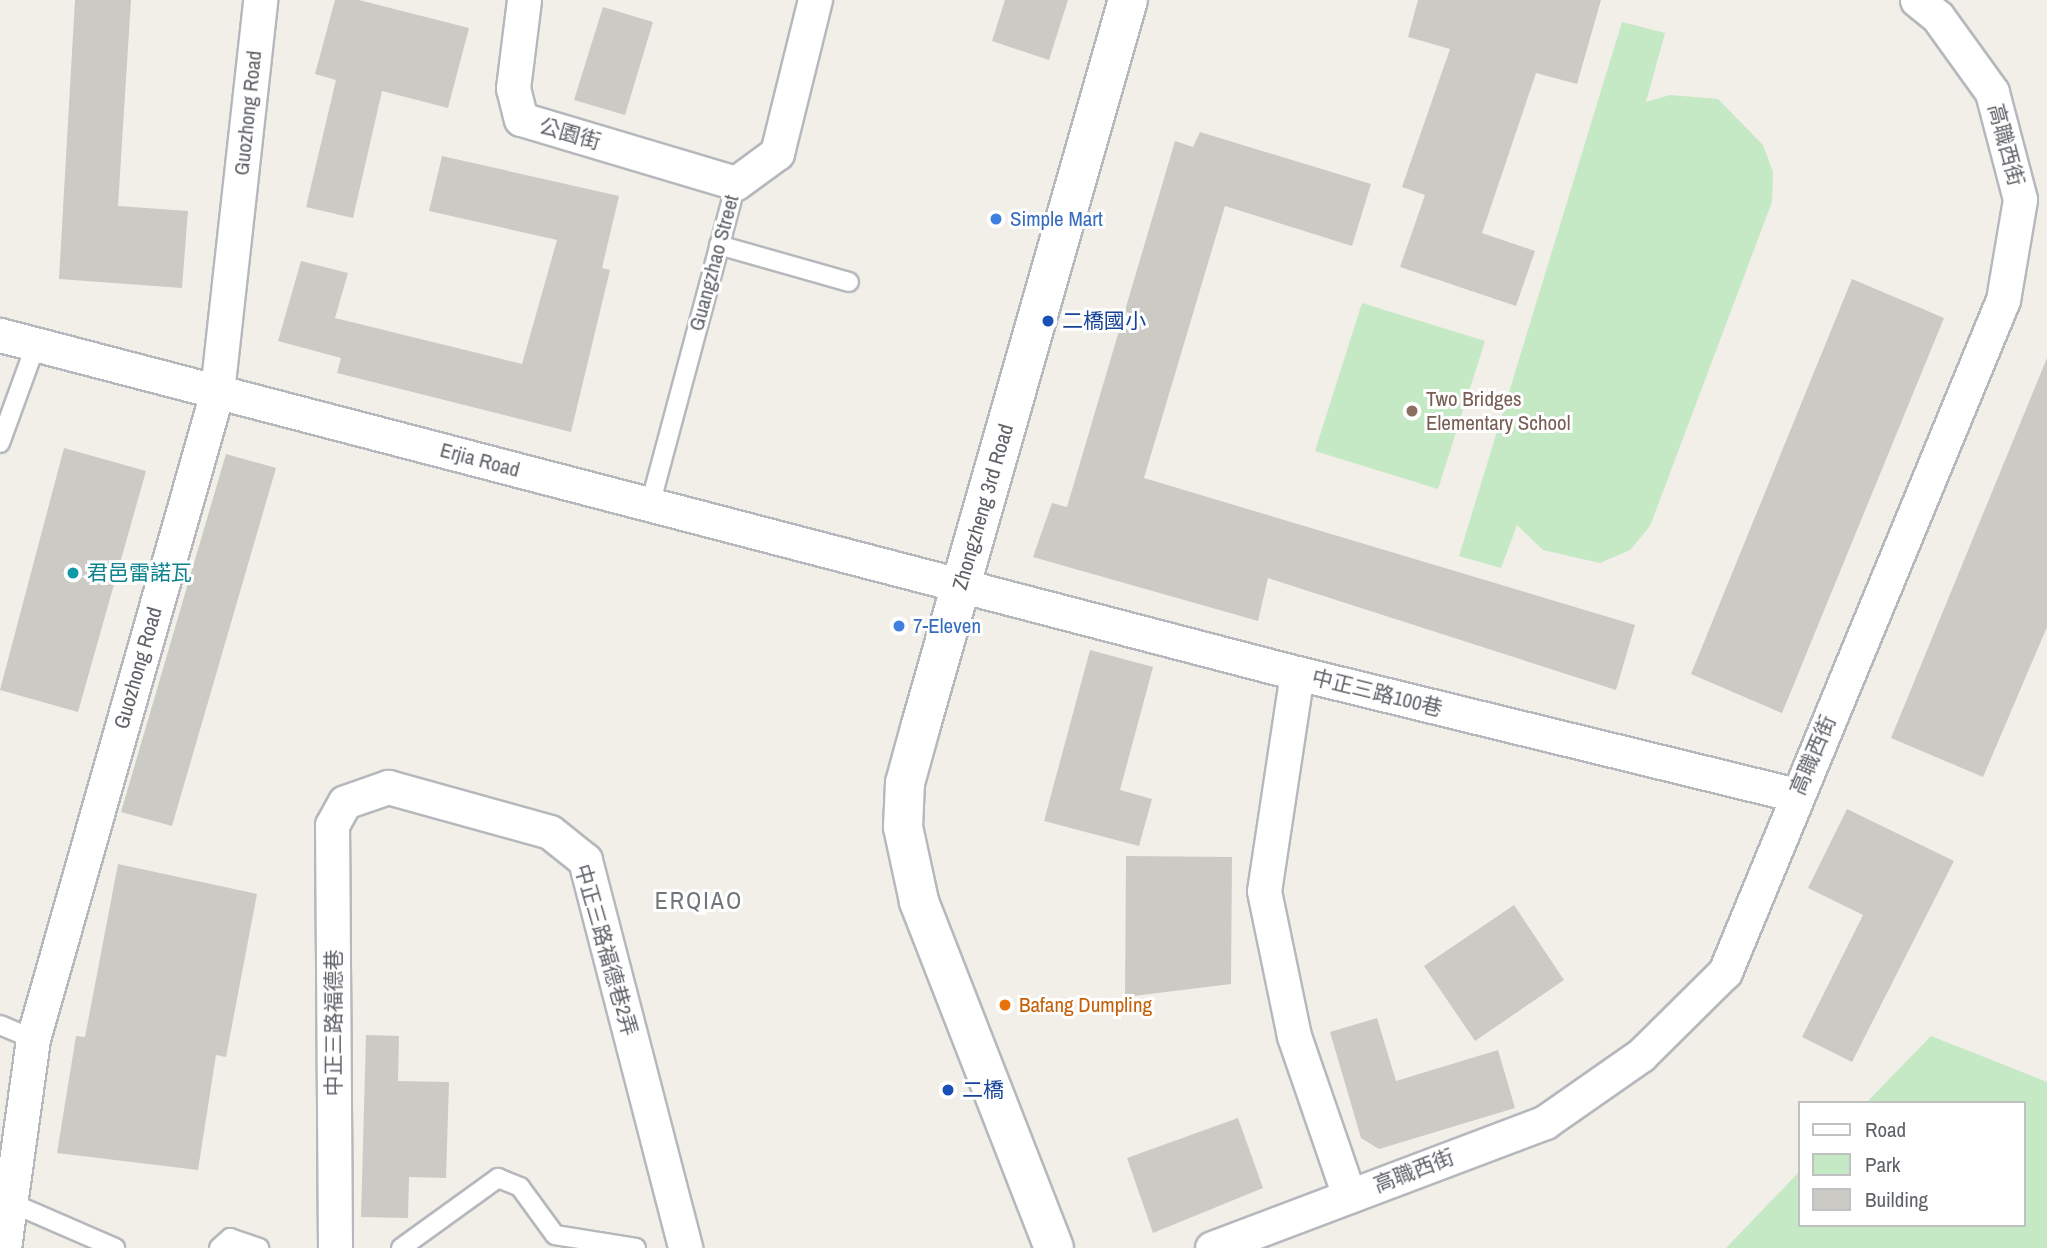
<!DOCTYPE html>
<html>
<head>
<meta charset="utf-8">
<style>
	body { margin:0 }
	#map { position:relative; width:2047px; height:1248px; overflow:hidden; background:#f1efe8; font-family:"Archivo Narrow","Noto Sans TC",sans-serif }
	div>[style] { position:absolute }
	.green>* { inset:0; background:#c5e8c5 }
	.building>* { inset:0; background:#cccac5 }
	.roads { filter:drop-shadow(2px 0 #b5b8bc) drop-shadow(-2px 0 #b5b8bc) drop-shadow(0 2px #b5b8bc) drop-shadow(0 -2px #b5b8bc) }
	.service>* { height:18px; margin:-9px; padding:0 9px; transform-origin:9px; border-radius:9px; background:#fff }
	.minor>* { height:33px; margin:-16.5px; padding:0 16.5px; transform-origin:16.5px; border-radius:16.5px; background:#fff }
	.tertiary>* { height:38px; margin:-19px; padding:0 19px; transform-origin:19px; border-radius:19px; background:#fff }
	.dots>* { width:19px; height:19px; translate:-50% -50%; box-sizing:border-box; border:4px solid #fff; border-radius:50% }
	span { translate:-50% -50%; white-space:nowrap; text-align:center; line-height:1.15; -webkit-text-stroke:6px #fff; paint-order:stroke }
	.street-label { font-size:21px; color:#5f6368 }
	.shop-label { font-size:21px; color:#366cbe }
	.left { translate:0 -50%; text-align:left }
	.transit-label { font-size:21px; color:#164399 }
	.education-label { font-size:21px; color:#785e54 }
	.culture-label { font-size:21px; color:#0d838f }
	.food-label { font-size:21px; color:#c56008 }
	.quarter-label { font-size:24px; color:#70757a; letter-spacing:2px }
	.legend { position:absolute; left:1798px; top:1101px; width:228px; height:126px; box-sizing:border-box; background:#fff; border:2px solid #bfc1c3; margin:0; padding:9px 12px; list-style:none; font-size:21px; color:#5f6368 }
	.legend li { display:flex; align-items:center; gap:14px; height:35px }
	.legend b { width:35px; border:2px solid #bfc1c3 }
</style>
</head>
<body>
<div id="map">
	<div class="green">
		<i style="clip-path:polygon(1622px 22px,1665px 33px,1646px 102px,1670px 95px,1718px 99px,1763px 145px,1773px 172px,1772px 202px,1650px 526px,1630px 550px,1600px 563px,1543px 550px,1517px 525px,1501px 568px,1459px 556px)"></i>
		<i style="clip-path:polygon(1362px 303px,1485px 341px,1438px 489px,1315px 451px)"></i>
		<i style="clip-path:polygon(1931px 1036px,2047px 1082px,2047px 1248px,1726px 1248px,1800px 1171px,1800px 1225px,2024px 1225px,2024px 1103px,1866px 1103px)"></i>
	</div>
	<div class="building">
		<i style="clip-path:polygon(75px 0,131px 0,118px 206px,188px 211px,182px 288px,59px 279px)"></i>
		<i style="clip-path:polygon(335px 0,359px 0,469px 28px,448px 108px,382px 91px,353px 218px,306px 207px,336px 80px,315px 74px)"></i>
		<i style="clip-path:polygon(1005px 0,1068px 0,1049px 60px,992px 41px)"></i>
		<i style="clip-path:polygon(1418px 0,1601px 0,1577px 84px,1536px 73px,1482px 233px,1535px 251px,1516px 306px,1400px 267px,1425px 195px,1402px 187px,1450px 49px,1408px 37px)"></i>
		<i style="clip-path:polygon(603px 7px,653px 22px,625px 115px,574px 100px)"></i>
		<i style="clip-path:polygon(1200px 132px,1371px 184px,1352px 246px,1225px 206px,1144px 478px,1635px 625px,1616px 690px,1268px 578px,1258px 621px,1033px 557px,1052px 503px,1067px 507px,1175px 141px,1193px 147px)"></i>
		<i style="clip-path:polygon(442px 156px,619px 196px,602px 268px,610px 270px,571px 432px,337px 373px,341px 358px,278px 341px,301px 261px,348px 273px,335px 318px,522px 364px,557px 240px,429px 211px)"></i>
		<i style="clip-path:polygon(1852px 279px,1944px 318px,1782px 713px,1691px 674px)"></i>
		<i style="clip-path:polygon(2047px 358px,2047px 627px,1983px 777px,1891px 738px)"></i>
		<i style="clip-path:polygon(64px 448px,146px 471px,78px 712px,0 690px)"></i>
		<i style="clip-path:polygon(226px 454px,276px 468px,172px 826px,121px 812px)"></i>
		<i style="clip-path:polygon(1090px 650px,1153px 667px,1120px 790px,1152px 799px,1139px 846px,1044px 821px)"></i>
		<i style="clip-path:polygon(1847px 809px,1954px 861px,1852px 1062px,1802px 1037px,1863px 915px,1808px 888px)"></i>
		<i style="clip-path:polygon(1126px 856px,1232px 857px,1231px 984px,1125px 997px)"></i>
		<i style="clip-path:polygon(118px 864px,257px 894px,226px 1057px,216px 1055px,198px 1170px,57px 1153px,76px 1036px,85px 1037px)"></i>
		<i style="clip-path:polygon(1514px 905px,1564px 980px,1475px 1041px,1424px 966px)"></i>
		<i style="clip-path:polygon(1377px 1018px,1396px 1081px,1498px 1050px,1515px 1108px,1379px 1149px,1361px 1138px,1330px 1032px)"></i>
		<i style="clip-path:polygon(366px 1035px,399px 1036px,398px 1081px,449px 1082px,446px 1178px,409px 1177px,408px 1218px,361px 1217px)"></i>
		<i style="clip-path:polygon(1238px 1118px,1263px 1188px,1153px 1233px,1127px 1158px)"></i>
	</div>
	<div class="roads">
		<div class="service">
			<i style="left:719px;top:245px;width:135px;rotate:15.9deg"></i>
			<i style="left:0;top:443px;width:105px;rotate:-70deg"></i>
			<i style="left:650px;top:505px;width:333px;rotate:-75deg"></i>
			<i style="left:0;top:1025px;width:36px;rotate:23deg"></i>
			<i style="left:7px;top:1201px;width:118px;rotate:23.5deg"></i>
			<i style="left:219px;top:1248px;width:15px;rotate:-42deg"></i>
			<i style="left:230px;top:1238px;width:31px;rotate:19deg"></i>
			<i style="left:401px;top:1248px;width:120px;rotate:-35.8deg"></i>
			<i style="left:498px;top:1178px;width:24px;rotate:22deg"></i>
			<i style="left:520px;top:1187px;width:59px;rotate:53.9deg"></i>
			<i style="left:555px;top:1235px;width:82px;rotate:9.1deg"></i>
		</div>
		<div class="minor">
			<i style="left:524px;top:0;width:89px;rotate:97.1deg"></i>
			<i style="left:513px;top:88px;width:32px;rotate:76deg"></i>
			<i style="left:521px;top:119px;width:224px;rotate:16.6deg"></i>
			<i style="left:736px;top:183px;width:51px;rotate:-36.2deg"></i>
			<i style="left:777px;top:153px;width:158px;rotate:-76.1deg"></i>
			<i style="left:0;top:335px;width:1340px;rotate:14.61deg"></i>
			<i style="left:1297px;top:673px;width:514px;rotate:13.74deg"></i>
			<i style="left:1297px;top:673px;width:220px;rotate:98.6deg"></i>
			<i style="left:1264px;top:891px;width:148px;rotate:78.3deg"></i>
			<i style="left:1294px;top:1036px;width:169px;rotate:71deg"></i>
			<i style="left:4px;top:1248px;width:211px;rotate:-82.1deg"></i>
			<i style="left:33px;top:1039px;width:673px;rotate:-74.12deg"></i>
			<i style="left:217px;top:392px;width:394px;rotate:-83.7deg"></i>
			<i style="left:335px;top:1248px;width:423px;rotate:-90.4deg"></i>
			<i style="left:332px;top:825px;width:26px;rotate:-61deg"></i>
			<i style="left:345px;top:802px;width:46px;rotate:-19.2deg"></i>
			<i style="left:388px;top:787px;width:168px;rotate:15.5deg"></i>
			<i style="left:550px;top:832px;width:45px;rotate:38.7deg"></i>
			<i style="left:585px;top:860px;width:401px;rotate:75.5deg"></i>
			<i style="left:1212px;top:1248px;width:356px;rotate:-20.7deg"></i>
			<i style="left:1545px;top:1122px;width:117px;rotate:-34.9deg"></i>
			<i style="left:1641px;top:1055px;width:118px;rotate:-44.7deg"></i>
			<i style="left:1725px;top:972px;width:727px;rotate:-67.53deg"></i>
			<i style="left:2003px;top:300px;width:102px;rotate:-80.4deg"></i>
			<i style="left:2020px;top:199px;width:111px;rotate:-104.7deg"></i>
			<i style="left:1992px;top:92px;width:92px;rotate:-125.8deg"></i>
			<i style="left:1938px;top:17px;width:27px;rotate:-141deg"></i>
		</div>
		<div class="tertiary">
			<i style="left:1054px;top:1248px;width:372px;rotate:-111.3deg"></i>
			<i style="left:919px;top:901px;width:76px;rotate:-102.2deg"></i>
			<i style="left:903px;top:827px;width:44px;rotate:-87.4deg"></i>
			<i style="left:905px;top:783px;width:60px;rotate:-74.6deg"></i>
			<i style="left:921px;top:725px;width:754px;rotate:-74.07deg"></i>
		</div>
	</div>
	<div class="dots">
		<i style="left:996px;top:219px;background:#3f7fe0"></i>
		<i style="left:1048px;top:321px;background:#1a4fb4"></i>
		<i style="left:1412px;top:411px;background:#8d6e63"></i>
		<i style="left:73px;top:573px;background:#0f9aa8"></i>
		<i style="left:899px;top:626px;background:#3f7fe0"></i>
		<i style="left:1005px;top:1005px;background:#e8710a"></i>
		<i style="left:948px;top:1090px;background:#1a4fb4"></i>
	</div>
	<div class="street-label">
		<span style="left:248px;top:113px;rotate:-84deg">Guozhong Road</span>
		<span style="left:570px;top:134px;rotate:16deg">公園街</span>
		<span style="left:2006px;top:145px;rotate:75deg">高職西街</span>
		<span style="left:714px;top:263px;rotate:-75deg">Guangzhao Street</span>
		<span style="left:480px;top:460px;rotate:15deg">Erjia Road</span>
		<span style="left:983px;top:507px;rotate:-74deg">Zhongzheng 3rd Road</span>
		<span style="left:138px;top:668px;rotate:-74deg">Guozhong Road</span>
		<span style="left:1377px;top:693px;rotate:14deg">中正三路100巷</span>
		<span style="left:1813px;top:755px;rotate:-67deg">高職西街</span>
		<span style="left:606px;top:950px;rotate:74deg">中正三路福德巷2弄</span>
		<span style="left:334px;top:1023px;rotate:-90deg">中正三路福德巷</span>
		<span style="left:1414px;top:1171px;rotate:-21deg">高職西街</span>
	</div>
	<div class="shop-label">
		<span class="left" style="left:1010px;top:219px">Simple Mart</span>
		<span class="left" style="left:913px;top:626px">7-Eleven</span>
	</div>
	<div class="transit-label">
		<span class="left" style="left:1062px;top:321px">二橋國小</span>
		<span class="left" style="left:962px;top:1090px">二橋</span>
	</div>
	<div class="education-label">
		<span class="left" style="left:1426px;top:411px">Two Bridges<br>Elementary School</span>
	</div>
	<div class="culture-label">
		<span class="left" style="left:87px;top:573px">君邑雷諾瓦</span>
	</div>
	<div class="food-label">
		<span class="left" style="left:1019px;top:1005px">Bafang Dumpling</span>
	</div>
	<div class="quarter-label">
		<span style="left:699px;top:901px">ERQIAO</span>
	</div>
	<ul class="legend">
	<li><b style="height:9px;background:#fff"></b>Road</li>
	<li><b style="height:19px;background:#c5e8c5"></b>Park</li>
	<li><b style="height:19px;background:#cccac5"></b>Building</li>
	</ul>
</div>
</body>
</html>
